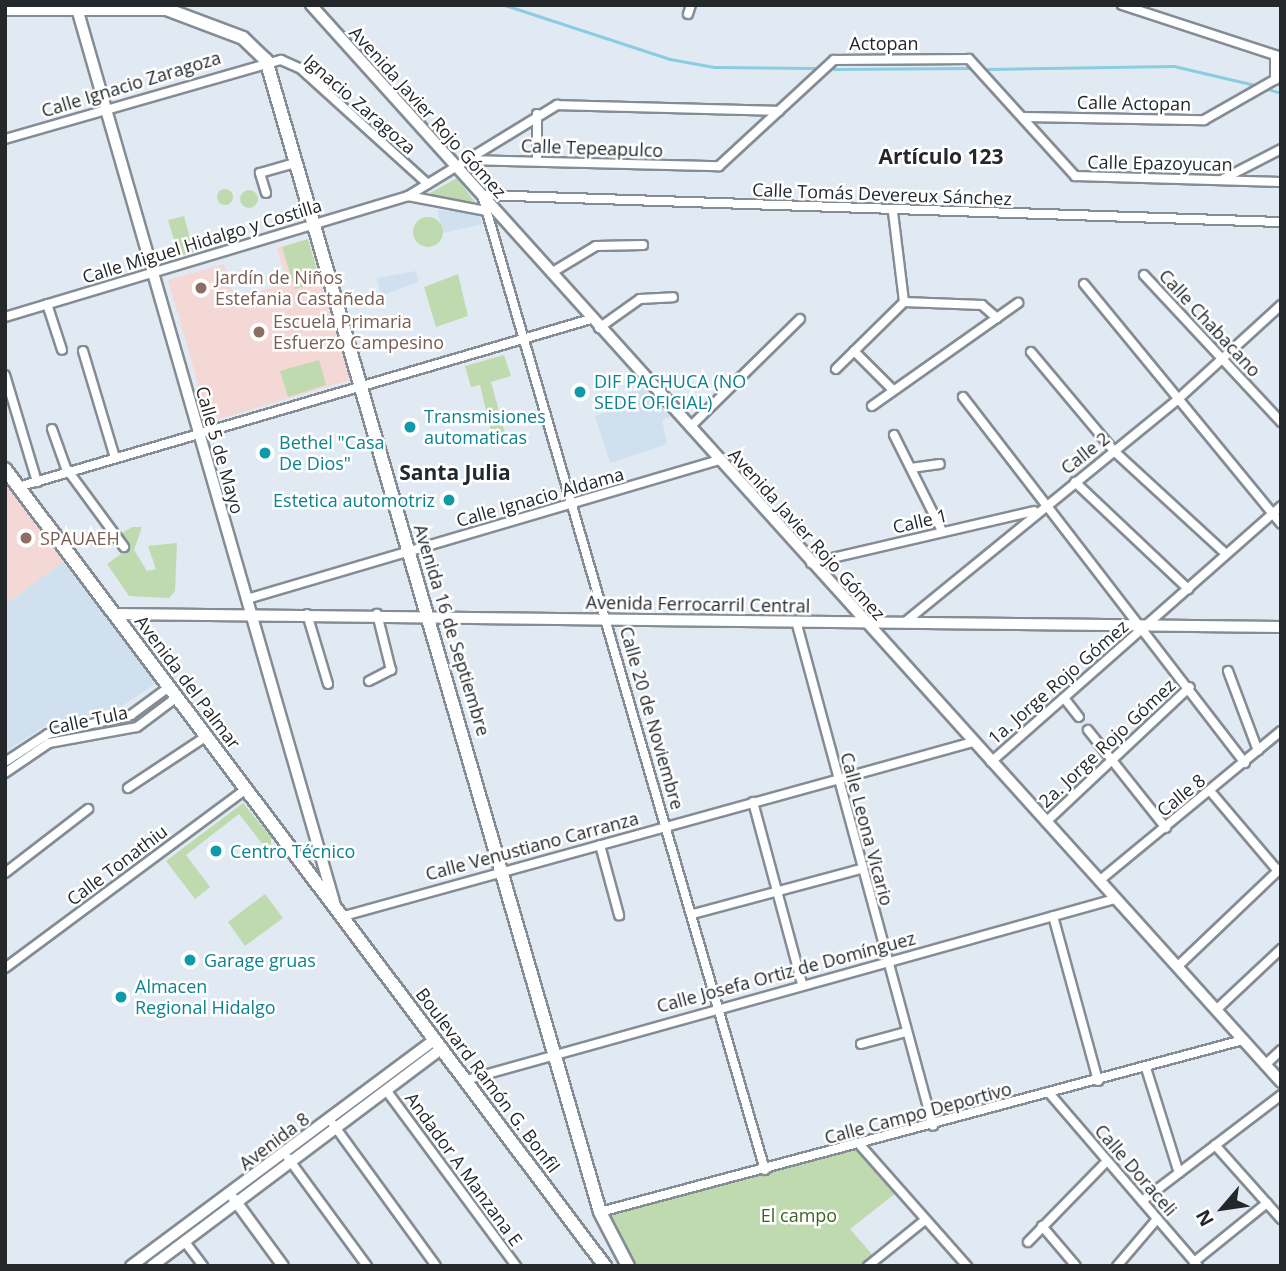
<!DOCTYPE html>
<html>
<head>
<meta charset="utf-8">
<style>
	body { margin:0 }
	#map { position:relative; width:1286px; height:1271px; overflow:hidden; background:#e1eaf3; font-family:"Open Sans",sans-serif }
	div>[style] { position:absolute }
	.built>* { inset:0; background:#d1e0ee }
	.education>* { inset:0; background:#f3d8d5 }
	.green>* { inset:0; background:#bfdaae }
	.round { border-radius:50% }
	.stream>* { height:2.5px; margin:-1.25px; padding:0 1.25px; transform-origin:1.25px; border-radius:1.25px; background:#8acde0 }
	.roads { filter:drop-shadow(2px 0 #848c94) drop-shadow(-2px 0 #848c94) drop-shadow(0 2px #848c94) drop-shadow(0 -2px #848c94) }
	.minor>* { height:8px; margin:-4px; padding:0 4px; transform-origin:4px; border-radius:4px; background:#fff }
	.tertiary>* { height:10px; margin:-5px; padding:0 5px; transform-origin:5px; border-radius:5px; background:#fff }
	.primary>* { height:12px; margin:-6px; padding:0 6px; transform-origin:6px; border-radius:6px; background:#fff }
	.dots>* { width:19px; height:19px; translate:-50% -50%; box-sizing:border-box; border:4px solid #fff; border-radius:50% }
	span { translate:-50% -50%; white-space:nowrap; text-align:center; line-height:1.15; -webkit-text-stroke:5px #fff; paint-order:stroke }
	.street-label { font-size:18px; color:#25282b }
	.education-label { font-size:18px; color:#785e54 }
	.left { translate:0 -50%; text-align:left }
	.culture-label { font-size:18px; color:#0d838f }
	.right { translate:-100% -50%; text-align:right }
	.park-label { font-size:18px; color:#3e6322 }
	.quarter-label { font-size:21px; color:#25282b; font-weight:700 }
	.frame { position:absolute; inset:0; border:7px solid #25282b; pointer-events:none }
	.north { position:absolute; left:1188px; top:1173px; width:70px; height:70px; -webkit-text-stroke:5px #fff; paint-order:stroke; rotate:241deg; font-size:19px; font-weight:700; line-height:28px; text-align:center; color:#25282b }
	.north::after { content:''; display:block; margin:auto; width:24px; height:32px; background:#25282b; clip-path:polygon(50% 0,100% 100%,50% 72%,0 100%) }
</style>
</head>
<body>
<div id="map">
	<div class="built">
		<i style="clip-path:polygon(437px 210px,478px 214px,483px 224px,443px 233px)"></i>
		<i style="clip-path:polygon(416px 271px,418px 282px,381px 296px,377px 278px)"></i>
		<i style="clip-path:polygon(645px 387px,671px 417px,662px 420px,667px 444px,610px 463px,595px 416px,614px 409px,611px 398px)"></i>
		<i style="clip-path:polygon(64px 561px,158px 682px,113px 712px,48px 724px,5px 752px,5px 605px)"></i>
	</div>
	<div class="education">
		<i style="clip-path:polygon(308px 239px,350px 380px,209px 422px,168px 280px,224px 264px,235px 298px,287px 283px,277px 248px)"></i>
		<i style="clip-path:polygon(5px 483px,64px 561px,5px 605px)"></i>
	</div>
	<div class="green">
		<i style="clip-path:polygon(457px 178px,475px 202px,431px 196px,430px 193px)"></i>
		<i class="round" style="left:217px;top:189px;width:16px;height:16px"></i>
		<i class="round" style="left:240px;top:190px;width:18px;height:18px"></i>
		<i style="clip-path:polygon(184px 216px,194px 252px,179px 256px,168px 220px)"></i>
		<i class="round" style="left:413px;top:217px;width:30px;height:30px"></i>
		<i style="clip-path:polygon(308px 239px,320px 281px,295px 289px,282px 247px)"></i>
		<i style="clip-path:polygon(458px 274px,468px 316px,436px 327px,424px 287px)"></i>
		<i style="clip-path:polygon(504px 355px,511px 376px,491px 382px,505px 433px,492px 436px,480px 385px,471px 387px,465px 366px)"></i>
		<i style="clip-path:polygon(319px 360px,326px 385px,288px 397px,280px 371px)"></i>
		<i style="clip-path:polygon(132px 527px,142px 527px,134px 550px,147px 571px,156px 569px,148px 546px,177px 543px,175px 591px,169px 598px,129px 596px,107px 564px,129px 548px,120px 534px)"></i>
		<i style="clip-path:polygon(243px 803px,271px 837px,271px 848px,258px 858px,264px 846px,239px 814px,186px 855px,210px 887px,195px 899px,166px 861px)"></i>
		<i style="clip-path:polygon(265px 894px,283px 918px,245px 946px,228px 922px)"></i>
		<i style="clip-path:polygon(857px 1147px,896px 1193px,850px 1229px,877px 1260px,870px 1266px,625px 1266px,602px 1234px,597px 1215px)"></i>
	</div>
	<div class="stream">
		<i style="left:505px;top:5px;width:174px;rotate:18.1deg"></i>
		<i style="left:670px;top:59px;width:46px;rotate:10.1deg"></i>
		<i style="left:715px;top:67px;width:99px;rotate:0.6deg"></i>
		<i style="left:834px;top:69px;width:137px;rotate:-0.4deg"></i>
		<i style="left:988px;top:69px;width:186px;rotate:-0.9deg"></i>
		<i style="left:1174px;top:66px;width:87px;rotate:13.2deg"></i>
		<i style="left:1265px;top:88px;width:17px;rotate:17deg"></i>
	</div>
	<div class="roads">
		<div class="minor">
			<i style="left:1122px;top:5px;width:167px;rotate:18.1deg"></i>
			<i style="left:688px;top:14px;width:9px;rotate:-72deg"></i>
			<i style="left:1275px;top:55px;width:25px;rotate:90deg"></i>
			<i style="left:1024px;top:117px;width:180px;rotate:1deg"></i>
			<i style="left:1204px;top:120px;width:89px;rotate:-29.7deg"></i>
			<i style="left:5px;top:139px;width:287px;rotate:-16deg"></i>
			<i style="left:281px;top:60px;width:22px;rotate:24deg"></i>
			<i style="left:301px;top:69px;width:171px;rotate:42.2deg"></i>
			<i style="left:465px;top:160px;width:254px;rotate:1.4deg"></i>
			<i style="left:719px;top:166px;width:156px;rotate:-42.7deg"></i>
			<i style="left:834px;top:60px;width:135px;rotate:-0.4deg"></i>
			<i style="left:969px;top:59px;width:158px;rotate:47.8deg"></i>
			<i style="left:1075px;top:176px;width:206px;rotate:1.7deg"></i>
			<i style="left:537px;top:161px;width:47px;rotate:-90deg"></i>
			<i style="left:1223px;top:179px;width:65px;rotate:-27.3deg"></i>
			<i style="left:266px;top:193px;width:21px;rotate:-107deg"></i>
			<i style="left:260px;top:173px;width:36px;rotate:-16deg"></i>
			<i style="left:408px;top:196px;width:79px;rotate:10.9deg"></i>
			<i style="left:893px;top:212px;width:91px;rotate:83deg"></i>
			<i style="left:551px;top:273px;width:52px;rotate:-31deg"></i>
			<i style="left:596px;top:246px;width:47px;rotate:-1.2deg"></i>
			<i style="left:1144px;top:275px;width:201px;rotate:47deg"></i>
			<i style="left:1084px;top:284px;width:310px;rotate:50.6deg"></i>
			<i style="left:47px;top:304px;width:48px;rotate:71.9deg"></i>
			<i style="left:5px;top:317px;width:421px;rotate:-16.7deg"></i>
			<i style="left:408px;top:196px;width:175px;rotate:-31.4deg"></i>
			<i style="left:557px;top:105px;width:222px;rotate:1.5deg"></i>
			<i style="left:599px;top:328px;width:50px;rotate:-35.3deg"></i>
			<i style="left:640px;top:299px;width:33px;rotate:-3deg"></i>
			<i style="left:83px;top:351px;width:112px;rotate:73.3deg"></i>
			<i style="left:854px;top:351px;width:55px;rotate:45deg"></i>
			<i style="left:1031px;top:352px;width:129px;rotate:50deg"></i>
			<i style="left:1114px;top:451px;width:152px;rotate:42.6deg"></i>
			<i style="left:836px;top:369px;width:95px;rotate:-44.6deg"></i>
			<i style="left:904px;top:302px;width:78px;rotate:2.2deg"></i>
			<i style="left:982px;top:305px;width:20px;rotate:41deg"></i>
			<i style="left:5px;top:375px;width:112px;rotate:73.3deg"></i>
			<i style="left:963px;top:397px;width:462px;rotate:52.4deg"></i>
			<i style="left:872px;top:406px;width:179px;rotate:-35.2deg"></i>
			<i style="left:690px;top:427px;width:154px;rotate:-44.5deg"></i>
			<i style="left:52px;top:429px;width:41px;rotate:70.3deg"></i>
			<i style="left:66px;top:468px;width:98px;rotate:53.7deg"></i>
			<i style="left:894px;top:435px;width:107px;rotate:63.4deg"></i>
			<i style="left:911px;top:468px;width:29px;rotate:-8deg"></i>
			<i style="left:1075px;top:482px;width:156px;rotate:43.4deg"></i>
			<i style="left:18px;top:487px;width:597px;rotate:-16.34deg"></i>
			<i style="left:811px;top:563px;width:229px;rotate:-13.1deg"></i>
			<i style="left:247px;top:599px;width:493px;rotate:-16.4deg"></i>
			<i style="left:307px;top:614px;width:73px;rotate:73.3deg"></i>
			<i style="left:796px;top:621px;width:523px;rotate:74.82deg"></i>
			<i style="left:905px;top:622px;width:351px;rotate:-39.2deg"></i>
			<i style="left:1177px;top:400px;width:141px;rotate:-42.4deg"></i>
			<i style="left:1228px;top:671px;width:85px;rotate:69.4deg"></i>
			<i style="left:369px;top:681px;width:25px;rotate:-27deg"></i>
			<i style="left:391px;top:670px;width:58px;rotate:-104deg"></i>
			<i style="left:1064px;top:698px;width:24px;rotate:52deg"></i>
			<i style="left:1088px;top:730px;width:125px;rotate:51.5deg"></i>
			<i style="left:5px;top:762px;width:51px;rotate:-33.1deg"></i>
			<i style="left:48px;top:734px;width:85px;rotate:-12.9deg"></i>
			<i style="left:131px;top:715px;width:47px;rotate:-36.4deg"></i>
			<i style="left:991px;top:762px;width:387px;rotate:-41.4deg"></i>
			<i style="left:5px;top:773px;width:53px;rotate:-34.3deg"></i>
			<i style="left:49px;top:743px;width:89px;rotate:-10.3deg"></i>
			<i style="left:137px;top:727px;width:50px;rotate:-36.9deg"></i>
			<i style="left:128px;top:788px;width:95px;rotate:-33.4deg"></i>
			<i style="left:1211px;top:792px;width:104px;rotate:49.7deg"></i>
			<i style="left:753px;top:802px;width:188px;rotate:74.9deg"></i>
			<i style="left:1046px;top:822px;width:197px;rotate:-43.2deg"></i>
			<i style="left:600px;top:845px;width:73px;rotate:74.8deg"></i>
			<i style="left:5px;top:873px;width:105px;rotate:-37.6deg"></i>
			<i style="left:1099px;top:881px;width:236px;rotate:-39.5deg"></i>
			<i style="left:693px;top:914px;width:174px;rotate:-15deg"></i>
			<i style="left:344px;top:916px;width:653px;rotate:-15.46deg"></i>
			<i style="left:1053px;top:916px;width:171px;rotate:74.7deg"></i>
			<i style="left:1177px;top:967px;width:144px;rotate:-43.6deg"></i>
			<i style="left:5px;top:968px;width:302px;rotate:-36.6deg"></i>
			<i style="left:1216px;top:1010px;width:89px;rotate:-43.2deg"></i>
			<i style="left:861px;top:1044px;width:47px;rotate:-14.9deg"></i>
			<i style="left:1265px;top:1065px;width:22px;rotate:-43deg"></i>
			<i style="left:1146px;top:1068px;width:110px;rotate:72.6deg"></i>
			<i style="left:466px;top:1080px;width:674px;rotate:-15.58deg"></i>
			<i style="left:386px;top:1090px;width:219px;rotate:53.5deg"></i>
			<i style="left:1050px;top:1094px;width:227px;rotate:49.3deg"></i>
			<i style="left:333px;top:1124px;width:175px;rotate:54deg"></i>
			<i style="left:860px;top:1145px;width:162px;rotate:48.5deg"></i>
			<i style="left:1215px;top:1145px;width:99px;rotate:48.3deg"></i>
			<i style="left:288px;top:1158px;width:134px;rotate:53.8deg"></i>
			<i style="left:765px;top:1170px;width:1015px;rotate:-106.19deg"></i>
			<i style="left:482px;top:195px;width:799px;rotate:1.94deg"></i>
			<i style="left:1142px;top:1201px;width:175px;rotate:-37.3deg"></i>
			<i style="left:600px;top:1212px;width:666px;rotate:-14.98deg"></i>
			<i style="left:1042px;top:1226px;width:52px;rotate:49.6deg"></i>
			<i style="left:185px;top:1242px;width:30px;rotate:53deg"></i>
			<i style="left:1028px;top:1242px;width:113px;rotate:-45.7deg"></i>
			<i style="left:1194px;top:1262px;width:94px;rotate:-38.9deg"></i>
			<i style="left:868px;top:1266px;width:73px;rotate:-38.9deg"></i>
			<i style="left:1117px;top:1266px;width:62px;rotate:-49.6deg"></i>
		</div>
		<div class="tertiary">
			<i style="left:76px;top:5px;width:933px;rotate:73.95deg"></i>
			<i style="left:311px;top:5px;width:1449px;rotate:47.99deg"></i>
			<i style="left:114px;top:614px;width:1167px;rotate:0.64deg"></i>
			<i style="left:234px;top:1199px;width:83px;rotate:53.8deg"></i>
			<i style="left:131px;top:1266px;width:379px;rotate:-36.7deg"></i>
			<i style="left:152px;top:1266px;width:363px;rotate:-36.9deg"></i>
		</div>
		<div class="primary">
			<i style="left:5px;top:9px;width:161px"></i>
			<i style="left:166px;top:9px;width:82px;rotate:20.6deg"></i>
			<i style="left:243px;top:38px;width:32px;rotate:44deg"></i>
			<i style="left:266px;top:60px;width:1199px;rotate:73.83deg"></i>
			<i style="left:600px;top:1212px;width:61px;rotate:62.6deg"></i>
			<i style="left:5px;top:469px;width:998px;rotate:53.03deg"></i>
		</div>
	</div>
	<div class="dots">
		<i style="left:201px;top:288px;background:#8d6e63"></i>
		<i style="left:259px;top:332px;background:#8d6e63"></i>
		<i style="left:580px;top:392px;background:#0f9aa8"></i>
		<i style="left:410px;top:427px;background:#0f9aa8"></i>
		<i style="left:265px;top:453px;background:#0f9aa8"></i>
		<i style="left:449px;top:500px;background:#0f9aa8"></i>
		<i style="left:26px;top:538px;background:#8d6e63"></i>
		<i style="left:216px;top:851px;background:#0f9aa8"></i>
		<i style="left:190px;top:960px;background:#0f9aa8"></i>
		<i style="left:121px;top:997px;background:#0f9aa8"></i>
	</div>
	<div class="street-label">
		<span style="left:884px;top:43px">Actopan</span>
		<span style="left:131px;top:84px;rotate:-17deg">Calle Ignacio Zaragoza</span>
		<span style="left:1134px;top:103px;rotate:1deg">Calle Actopan</span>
		<span style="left:360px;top:104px;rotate:41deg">Ignacio Zaragoza</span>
		<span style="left:428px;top:112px;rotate:48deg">Avenida Javier Rojo Gómez</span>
		<span style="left:592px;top:148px;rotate:2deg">Calle Tepeapulco</span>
		<span style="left:1160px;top:163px;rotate:1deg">Calle Epazoyucan</span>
		<span style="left:882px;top:194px;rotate:2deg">Calle Tomás Devereux Sánchez</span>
		<span style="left:202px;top:241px;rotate:-17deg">Calle Miguel Hidalgo y Costilla</span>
		<span style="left:1210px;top:323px;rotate:47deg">Calle Chabacano</span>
		<span style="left:220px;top:450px;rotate:74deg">Calle 5 de Mayo</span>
		<span style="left:1085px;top:453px;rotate:-38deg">Calle 2</span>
		<span style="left:540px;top:497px;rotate:-16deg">Calle Ignacio Aldama</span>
		<span style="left:920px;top:521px;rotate:-13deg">Calle 1</span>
		<span style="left:807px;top:534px;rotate:48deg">Avenida Javier Rojo Gómez</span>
		<span style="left:698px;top:604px;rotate:1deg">Avenida Ferrocarril Central</span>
		<span style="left:452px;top:630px;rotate:73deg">Avenida 16 de Septiembre</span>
		<span style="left:188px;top:682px;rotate:53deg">Avenida del Palmar</span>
		<span style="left:1058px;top:682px;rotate:-41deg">1a. Jorge Rojo Gómez</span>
		<span style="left:652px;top:718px;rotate:74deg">Calle 20 de Noviembre</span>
		<span style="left:88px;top:720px;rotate:-12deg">Calle Tula</span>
		<span style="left:1107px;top:743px;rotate:-43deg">2a. Jorge Rojo Gómez</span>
		<span style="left:1181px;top:795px;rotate:-39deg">Calle 8</span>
		<span style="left:867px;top:829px;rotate:75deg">Calle Leona Vicario</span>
		<span style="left:532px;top:846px;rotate:-15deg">Calle Venustiano Carranza</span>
		<span style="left:117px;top:865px;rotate:-37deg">Calle Tonathiu</span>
		<span style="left:786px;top:972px;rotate:-15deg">Calle Josefa Ortiz de Domínguez</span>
		<span style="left:488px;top:1080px;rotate:53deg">Boulevard Ramón G. Bonfil</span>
		<span style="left:918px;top:1113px;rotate:-15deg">Calle Campo Deportivo</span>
		<span style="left:274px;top:1141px;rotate:-37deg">Avenida 8</span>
		<span style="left:464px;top:1169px;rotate:54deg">Andador A Manzana E</span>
		<span style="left:1136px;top:1170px;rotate:49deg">Calle Doraceli</span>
	</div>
	<div class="education-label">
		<span class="left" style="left:215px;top:288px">Jardín de Niños<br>Estefania Castañeda</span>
		<span class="left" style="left:273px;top:332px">Escuela Primaria<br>Esfuerzo Campesino</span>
		<span class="left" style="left:40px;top:538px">SPAUAEH</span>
	</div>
	<div class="culture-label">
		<span class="left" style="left:594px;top:392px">DIF PACHUCA (NO<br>SEDE OFICIAL)</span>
		<span class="left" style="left:424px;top:427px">Transmisiones<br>automaticas</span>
		<span class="left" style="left:279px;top:453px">Bethel "Casa<br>De Dios"</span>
		<span class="right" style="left:435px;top:500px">Estetica automotriz</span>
		<span class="left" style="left:230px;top:851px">Centro Técnico</span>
		<span class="left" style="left:204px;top:960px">Garage gruas</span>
		<span class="left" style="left:135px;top:997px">Almacen<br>Regional Hidalgo</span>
	</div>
	<div class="park-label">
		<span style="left:799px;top:1215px">El campo</span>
	</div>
	<div class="quarter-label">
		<span style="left:941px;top:156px">Artículo 123</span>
		<span style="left:455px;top:472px">Santa Julia</span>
	</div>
	<div class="frame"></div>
	<div class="north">N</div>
</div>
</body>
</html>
